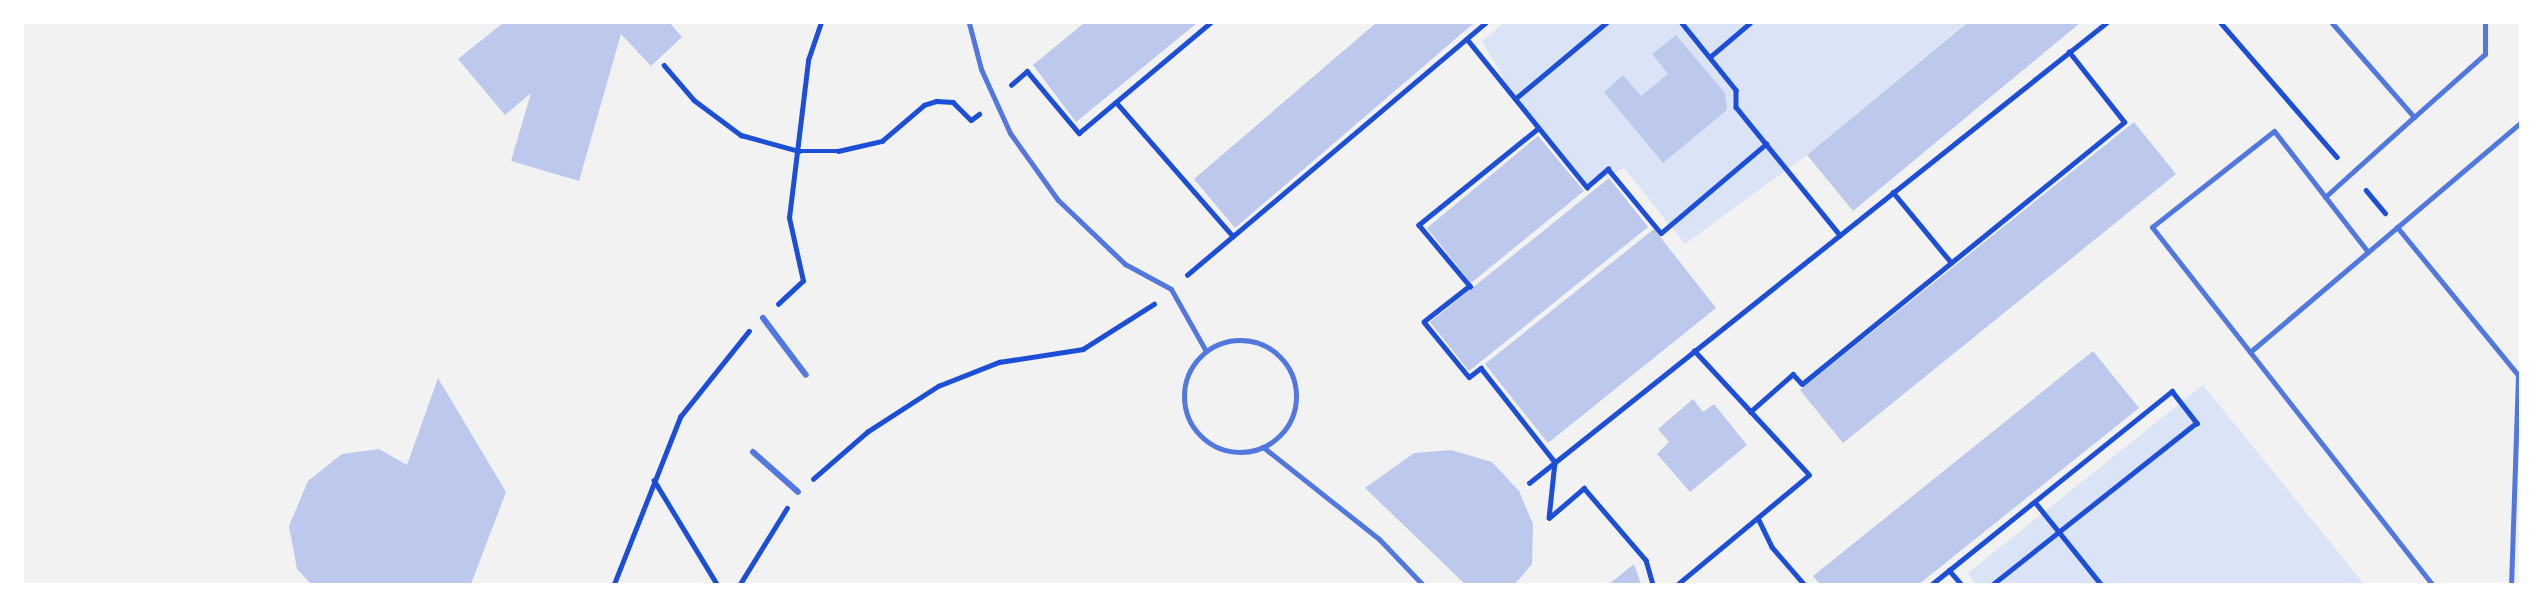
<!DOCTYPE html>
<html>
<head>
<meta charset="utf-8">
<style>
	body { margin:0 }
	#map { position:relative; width:2543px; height:607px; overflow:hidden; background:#f2f2f2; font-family:"Roboto Condensed",sans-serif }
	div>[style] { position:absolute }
	.green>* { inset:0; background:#dbe4f7 }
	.building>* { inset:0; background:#bdc9ec }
	.path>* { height:4.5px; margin:-2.25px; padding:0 2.25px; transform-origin:2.25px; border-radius:2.25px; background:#1d4ed8 }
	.service>* { height:5px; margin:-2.5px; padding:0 2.5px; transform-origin:2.5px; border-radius:2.5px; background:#5277de }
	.service>.ring { margin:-2.5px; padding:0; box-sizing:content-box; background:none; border:5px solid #5277de; border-radius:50% }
	.pedestrian>* { height:6px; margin:-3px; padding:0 3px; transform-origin:3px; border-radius:3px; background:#5277de }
	span { translate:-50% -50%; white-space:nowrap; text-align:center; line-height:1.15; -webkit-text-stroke:7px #fff; paint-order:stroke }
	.frame { position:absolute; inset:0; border:24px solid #fff; pointer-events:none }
</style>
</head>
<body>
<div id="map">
	<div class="green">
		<i style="clip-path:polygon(1504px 23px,1966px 23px,1807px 155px,1685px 244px,1624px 168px,1587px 187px,1515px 99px,1482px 41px)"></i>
		<i style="clip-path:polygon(2203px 385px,2364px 584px,1976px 584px,1968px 573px)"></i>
	</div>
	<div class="building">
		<i style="clip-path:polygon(503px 23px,670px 23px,682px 37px,651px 66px,621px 34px,579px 181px,511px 161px,531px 93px,505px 115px,458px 59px)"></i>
		<i style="clip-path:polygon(1084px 23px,1197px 23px,1076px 122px,1033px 65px)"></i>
		<i style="clip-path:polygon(1376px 23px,1474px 23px,1235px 228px,1194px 179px)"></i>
		<i style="clip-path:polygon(1967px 23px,2080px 23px,1853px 211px,1807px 155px)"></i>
		<i style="clip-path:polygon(1676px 35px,1725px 93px,1727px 110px,1663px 163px,1604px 92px,1623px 75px,1641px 96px,1668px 74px,1652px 54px)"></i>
		<i style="clip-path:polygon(2134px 122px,2176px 174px,1843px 443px,1800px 390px)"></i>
		<i style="clip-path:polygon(1538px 136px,1584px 191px,1471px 283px,1427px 228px)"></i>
		<i style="clip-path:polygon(1609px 178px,1648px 227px,1469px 371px,1430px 322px)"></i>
		<i style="clip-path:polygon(1654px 229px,1716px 308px,1548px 443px,1485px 364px)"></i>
		<i style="clip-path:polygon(2093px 351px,2139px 408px,1919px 584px,1820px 584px,1813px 576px)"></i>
		<i style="clip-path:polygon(438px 378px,506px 492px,471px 584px,311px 584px,297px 569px,289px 526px,308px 481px,342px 454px,379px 449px,407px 465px)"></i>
		<i style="clip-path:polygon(1693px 399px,1703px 412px,1714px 404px,1747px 445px,1690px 492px,1657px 454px,1669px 442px,1658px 429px)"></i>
		<i style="clip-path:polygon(1451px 450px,1492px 462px,1519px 491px,1533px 524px,1532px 564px,1515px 584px,1465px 584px,1365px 488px,1414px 453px)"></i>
		<i style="clip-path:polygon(1634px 564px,1641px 584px,1609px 584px)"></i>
	</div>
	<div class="path">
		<i style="left:1682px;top:23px;width:86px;rotate:51.1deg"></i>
		<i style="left:1736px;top:90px;width:17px;rotate:90deg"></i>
		<i style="left:1736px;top:107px;width:165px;rotate:50.9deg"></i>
		<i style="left:2221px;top:23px;width:177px;rotate:49.1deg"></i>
		<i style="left:1467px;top:39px;width:191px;rotate:51deg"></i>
		<i style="left:1587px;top:187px;width:28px;rotate:-41deg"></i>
		<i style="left:1608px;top:169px;width:83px;rotate:50.4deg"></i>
		<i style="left:1661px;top:233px;width:138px;rotate:-40.3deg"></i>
		<i style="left:1710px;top:57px;width:52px;rotate:-40.4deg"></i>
		<i style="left:664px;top:65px;width:46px;rotate:49.4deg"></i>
		<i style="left:694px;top:100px;width:59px;rotate:36.7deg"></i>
		<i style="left:741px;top:135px;width:60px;rotate:15.4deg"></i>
		<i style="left:799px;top:151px;width:39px"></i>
		<i style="left:838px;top:151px;width:45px;rotate:-12.8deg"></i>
		<i style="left:882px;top:141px;width:55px;rotate:-40.6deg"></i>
		<i style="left:924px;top:105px;width:13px;rotate:-18deg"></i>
		<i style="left:936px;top:101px;width:17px;rotate:3deg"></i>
		<i style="left:953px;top:102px;width:25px;rotate:45deg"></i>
		<i style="left:971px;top:120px;width:10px;rotate:-37deg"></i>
		<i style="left:1011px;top:85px;width:21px;rotate:-41deg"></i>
		<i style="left:1027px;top:71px;width:81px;rotate:50deg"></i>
		<i style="left:1079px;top:133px;width:171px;rotate:-40deg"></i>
		<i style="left:1515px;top:99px;width:119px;rotate:-39.9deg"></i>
		<i style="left:1116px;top:102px;width:178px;rotate:48.9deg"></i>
		<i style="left:1538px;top:129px;width:153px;rotate:141.1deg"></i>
		<i style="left:1419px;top:225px;width:80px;rotate:50.1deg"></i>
		<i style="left:1470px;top:286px;width:58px;rotate:142deg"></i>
		<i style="left:1424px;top:322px;width:71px;rotate:50.7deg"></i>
		<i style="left:1469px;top:377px;width:15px;rotate:-37deg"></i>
		<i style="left:1481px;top:368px;width:120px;rotate:51.8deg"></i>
		<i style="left:1555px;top:462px;width:56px;rotate:96.1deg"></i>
		<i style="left:2366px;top:190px;width:30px;rotate:50deg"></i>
		<i style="left:1893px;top:192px;width:91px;rotate:50.4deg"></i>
		<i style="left:1187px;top:275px;width:390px;rotate:-40.2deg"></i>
		<i style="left:778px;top:304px;width:34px;rotate:-43deg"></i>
		<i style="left:803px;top:281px;width:65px;rotate:-102.5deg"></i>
		<i style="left:789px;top:218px;width:159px;rotate:-83.1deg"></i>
		<i style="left:808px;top:60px;width:39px;rotate:-71deg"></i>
		<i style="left:1750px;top:412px;width:57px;rotate:-41.5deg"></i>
		<i style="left:1793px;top:374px;width:13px;rotate:48deg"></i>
		<i style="left:1802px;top:384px;width:415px;rotate:-39.1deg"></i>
		<i style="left:2124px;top:122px;width:89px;rotate:-128.2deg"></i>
		<i style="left:813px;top:479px;width:72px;rotate:-41deg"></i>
		<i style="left:867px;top:432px;width:85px;rotate:-32.9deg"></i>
		<i style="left:938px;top:386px;width:66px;rotate:-21.5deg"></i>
		<i style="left:999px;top:362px;width:85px;rotate:-8.8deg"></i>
		<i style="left:1083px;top:349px;width:84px;rotate:-32.4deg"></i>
		<i style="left:654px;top:480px;width:122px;rotate:58.8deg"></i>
		<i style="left:1529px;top:483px;width:738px;rotate:-38.56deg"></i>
		<i style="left:2035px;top:502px;width:105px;rotate:51.2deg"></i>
		<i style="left:1549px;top:518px;width:46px;rotate:-40.6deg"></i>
		<i style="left:1584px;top:488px;width:95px;rotate:49.3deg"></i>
		<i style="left:1646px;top:560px;width:25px;rotate:74deg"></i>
		<i style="left:1758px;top:518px;width:32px;rotate:64deg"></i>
		<i style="left:1772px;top:547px;width:49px;rotate:49.1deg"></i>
		<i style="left:1949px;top:570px;width:18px;rotate:49deg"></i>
		<i style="left:614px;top:584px;width:180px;rotate:-68.4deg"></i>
		<i style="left:680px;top:417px;width:110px;rotate:-51.3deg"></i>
		<i style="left:740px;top:584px;width:89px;rotate:-58.3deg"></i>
		<i style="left:1678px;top:584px;width:170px;rotate:-39.8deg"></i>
		<i style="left:1809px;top:475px;width:169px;rotate:-132.8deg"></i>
		<i style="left:1932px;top:584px;width:308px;rotate:-38.8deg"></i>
		<i style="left:2172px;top:391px;width:41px;rotate:52deg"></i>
		<i style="left:2197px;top:423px;width:259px;rotate:141.6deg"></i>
	</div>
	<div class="service">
		<i style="left:969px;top:23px;width:48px;rotate:75.4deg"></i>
		<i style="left:981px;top:69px;width:70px;rotate:65.6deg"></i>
		<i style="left:1010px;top:133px;width:82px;rotate:54.4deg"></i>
		<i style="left:1058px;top:200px;width:93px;rotate:43.7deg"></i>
		<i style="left:1125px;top:264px;width:52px;rotate:28.5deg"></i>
		<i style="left:1171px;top:289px;width:71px;rotate:60.6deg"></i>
		<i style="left:2332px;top:23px;width:125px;rotate:48.9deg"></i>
		<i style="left:2414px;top:117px;width:95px;rotate:-41.6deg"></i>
		<i style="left:2485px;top:54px;width:31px;rotate:-90deg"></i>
		<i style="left:2325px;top:197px;width:120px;rotate:-42deg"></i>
		<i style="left:2397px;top:227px;width:191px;rotate:50.7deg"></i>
		<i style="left:2518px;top:375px;width:209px;rotate:91.9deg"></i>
		<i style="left:2368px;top:252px;width:153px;rotate:-127.8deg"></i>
		<i style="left:2274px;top:131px;width:155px;rotate:141.8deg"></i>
		<i style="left:2152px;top:227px;width:454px;rotate:51.9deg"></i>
		<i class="ring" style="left:1184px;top:340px;width:107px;height:107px"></i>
		<i style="left:2250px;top:352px;width:354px;rotate:-40.3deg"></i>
		<i style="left:1263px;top:447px;width:148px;rotate:38.4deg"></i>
		<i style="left:1379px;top:539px;width:62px;rotate:46.3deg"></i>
	</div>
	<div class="pedestrian">
		<i style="left:763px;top:318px;width:71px;rotate:53deg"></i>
		<i style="left:753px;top:452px;width:60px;rotate:41.6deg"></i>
	</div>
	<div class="frame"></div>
</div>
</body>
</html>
